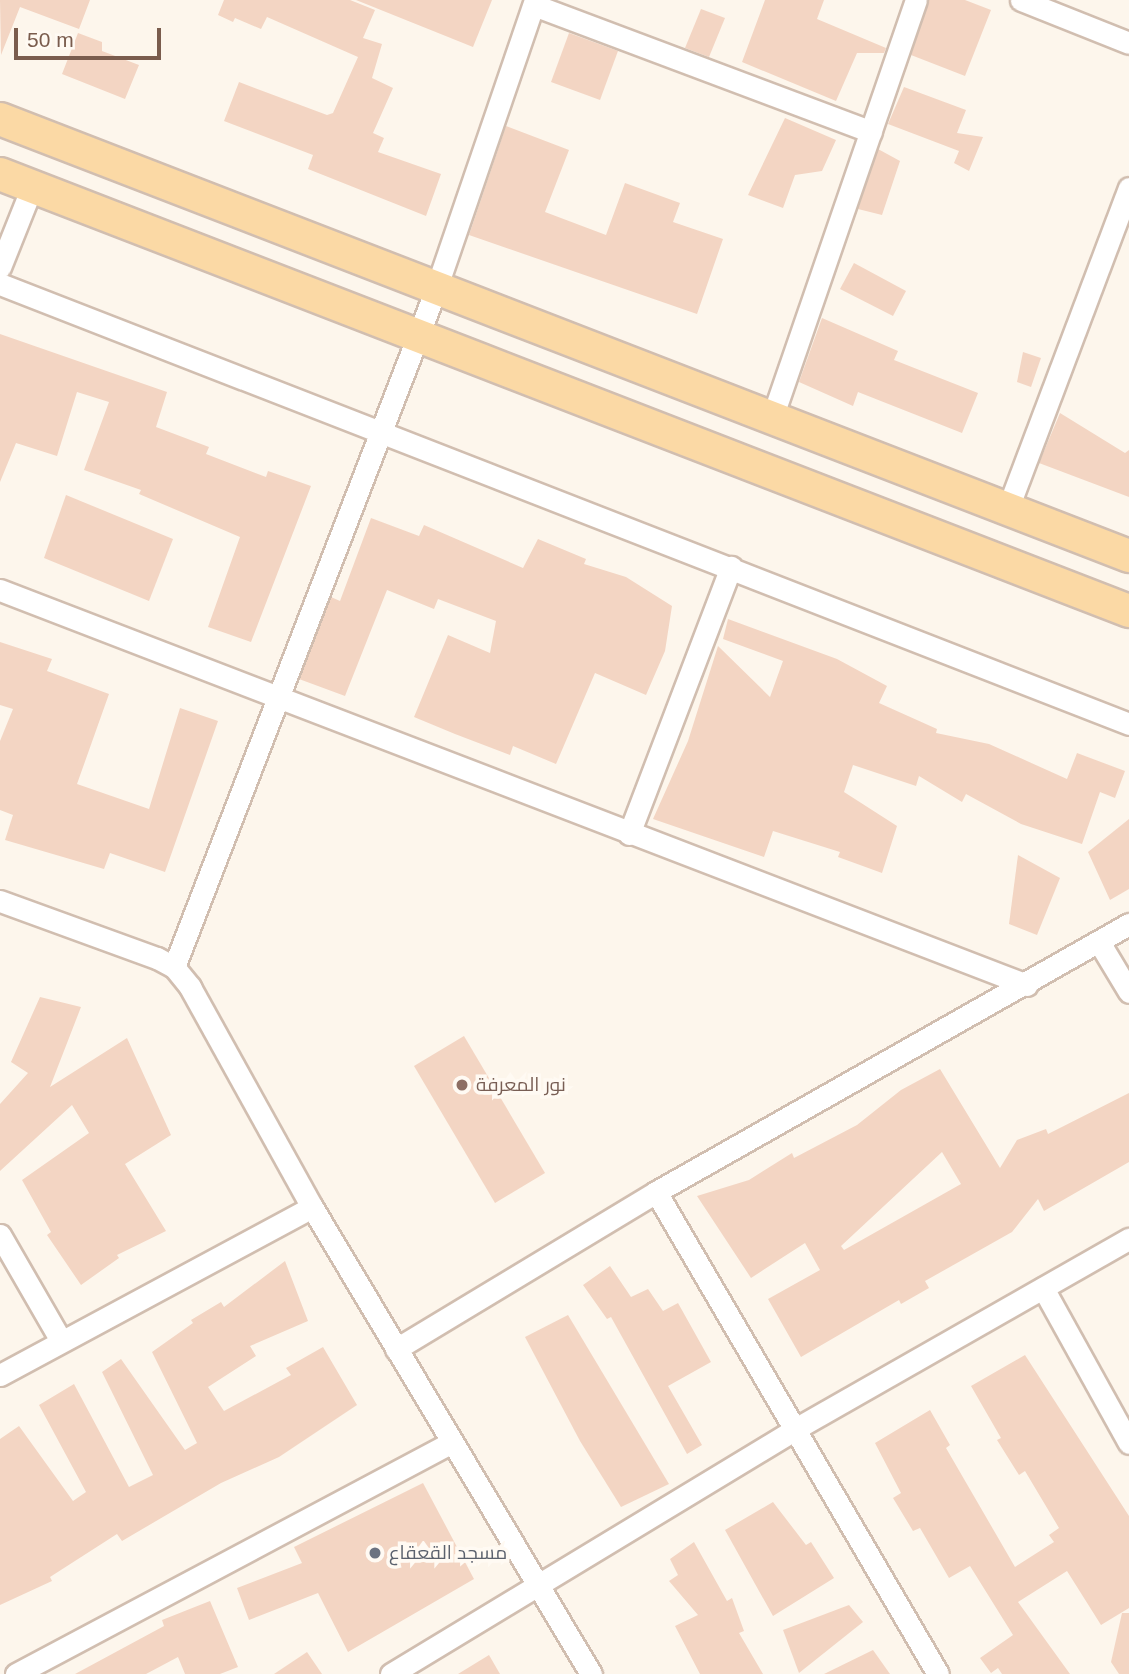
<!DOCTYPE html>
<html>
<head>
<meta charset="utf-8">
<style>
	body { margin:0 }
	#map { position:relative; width:1129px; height:1674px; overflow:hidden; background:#fdf6ec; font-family:Arial,Cairo,sans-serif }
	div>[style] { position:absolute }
	.building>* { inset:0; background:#f3d5c3 }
	.roads { filter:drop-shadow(2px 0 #d1beb0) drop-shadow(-2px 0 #d1beb0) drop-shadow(0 2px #d1beb0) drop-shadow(0 -2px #d1beb0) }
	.minor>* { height:21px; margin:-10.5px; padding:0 10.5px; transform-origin:10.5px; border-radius:10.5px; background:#fff }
	.primary>* { height:32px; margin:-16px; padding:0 16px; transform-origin:16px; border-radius:16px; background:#fbd9a5 }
	.dots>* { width:19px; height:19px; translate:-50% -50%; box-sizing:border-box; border:4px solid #fffaf3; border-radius:50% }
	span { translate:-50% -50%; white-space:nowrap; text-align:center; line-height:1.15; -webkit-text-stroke:7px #fffaf3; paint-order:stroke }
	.education-label { font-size:19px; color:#785e54 }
	.left { translate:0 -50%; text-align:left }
	.worship-label { font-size:19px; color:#5b616d }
	.scale { position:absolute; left:14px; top:28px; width:147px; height:32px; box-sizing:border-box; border:4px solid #7a5c4d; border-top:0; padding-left:9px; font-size:21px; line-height:24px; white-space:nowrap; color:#7a5c4d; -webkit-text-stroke:5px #fffaf3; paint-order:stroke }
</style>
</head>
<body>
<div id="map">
	<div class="building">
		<i style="clip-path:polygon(0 0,90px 0,79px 29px,20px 7px,1px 55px)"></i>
		<i style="clip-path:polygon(224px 0,350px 0,375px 10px,363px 38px,382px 44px,372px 78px,393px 88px,373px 133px,384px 138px,378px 152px,441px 174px,426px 216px,308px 169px,313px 155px,224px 121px,239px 82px,327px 115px,333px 113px,358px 57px,267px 17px,261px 29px,235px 18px,233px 22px,218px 15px)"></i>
		<i style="clip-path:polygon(356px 0,492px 0,473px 47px)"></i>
		<i style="clip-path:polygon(765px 0,824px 0,817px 19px,886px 48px,884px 53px,857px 53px,836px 101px,742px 62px)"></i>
		<i style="clip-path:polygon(929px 0,965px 0,991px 10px,965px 76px,911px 55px)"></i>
		<i style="clip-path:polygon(701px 9px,725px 18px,709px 57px,685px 48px)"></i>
		<i style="clip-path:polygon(78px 33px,102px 42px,102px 51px,139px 65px,125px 99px,62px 74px)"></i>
		<i style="clip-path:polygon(569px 33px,618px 51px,600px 100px,551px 82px)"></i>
		<i style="clip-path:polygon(904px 87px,966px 110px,957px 133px,983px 137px,969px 171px,954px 163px,959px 151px,888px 124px)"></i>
		<i style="clip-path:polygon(785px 118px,836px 140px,822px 171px,795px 175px,783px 208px,748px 195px)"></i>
		<i style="clip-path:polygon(506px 126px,569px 150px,545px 212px,606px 235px,625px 183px,680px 203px,673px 222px,723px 239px,697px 314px,469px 235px)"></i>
		<i style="clip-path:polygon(878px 149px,900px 161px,882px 215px,858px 209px)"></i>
		<i style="clip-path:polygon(854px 263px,906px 291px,893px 316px,840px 289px)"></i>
		<i style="clip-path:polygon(822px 318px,898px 351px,894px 360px,978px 393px,962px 433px,858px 392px,853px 406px,799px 382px)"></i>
		<i style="clip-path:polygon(0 334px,167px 392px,156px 427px,209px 447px,206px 454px,266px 477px,268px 471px,311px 486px,251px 642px,208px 627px,240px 537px,139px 494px,141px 490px,84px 470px,109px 402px,77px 392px,57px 456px,16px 443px,0 482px)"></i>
		<i style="clip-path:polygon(1023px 352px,1041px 358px,1031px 387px,1017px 382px)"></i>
		<i style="clip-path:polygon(1060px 413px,1125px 453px,1129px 450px,1129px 497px,1039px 463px)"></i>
		<i style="clip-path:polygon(66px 495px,173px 539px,149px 601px,44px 558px)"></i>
		<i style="clip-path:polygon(371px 518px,419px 536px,424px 525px,523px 568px,538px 539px,586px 559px,584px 564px,626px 577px,672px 606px,665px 651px,646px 695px,595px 673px,556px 764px,513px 746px,510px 755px,455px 734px,414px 717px,448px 635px,490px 653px,496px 621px,438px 599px,434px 609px,387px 590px,345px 696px,299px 679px,331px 597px,340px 601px)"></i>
		<i style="clip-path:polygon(728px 619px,837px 659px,887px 686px,879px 703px,937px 729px,936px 733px,989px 744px,1067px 779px,1077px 753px,1125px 771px,1115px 798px,1100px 792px,1082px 844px,1021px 824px,966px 794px,962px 802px,919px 776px,916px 786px,853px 765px,844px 792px,897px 826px,882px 873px,838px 857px,840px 852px,773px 831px,764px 857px,653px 819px,688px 741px,718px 646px,770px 697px,783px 661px,723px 639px)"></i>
		<i style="clip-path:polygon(0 642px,52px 659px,47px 671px,109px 694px,77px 784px,149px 809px,180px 708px,218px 721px,165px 872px,110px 853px,104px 869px,5px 840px,13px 815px,0 810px,0 741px,13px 709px,0 705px)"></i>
		<i style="clip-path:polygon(1129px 819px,1129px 889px,1110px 900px,1088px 852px)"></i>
		<i style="clip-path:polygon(1018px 855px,1060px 878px,1037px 935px,1009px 924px)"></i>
		<i style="clip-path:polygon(40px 997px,81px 1007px,50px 1087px,127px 1038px,171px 1135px,125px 1164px,166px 1231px,117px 1255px,119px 1258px,81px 1285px,47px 1235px,51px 1232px,22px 1180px,89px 1133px,72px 1105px,0 1171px,0 1104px,28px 1073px,11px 1062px)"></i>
		<i style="clip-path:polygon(464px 1036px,545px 1173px,495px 1203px,414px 1066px)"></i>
		<i style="clip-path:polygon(evenodd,940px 1069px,1000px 1168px,1017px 1140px,1046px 1129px,1048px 1134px,1129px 1093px,1129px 1162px,1044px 1211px,1038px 1199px,1012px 1232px,925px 1281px,929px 1288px,901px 1304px,899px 1300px,801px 1357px,768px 1299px,820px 1270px,805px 1243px,751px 1278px,697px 1196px,749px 1180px,792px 1153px,794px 1158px,857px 1125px,901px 1090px,940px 1069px,942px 1152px,961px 1184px,844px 1250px,841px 1246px,942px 1152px)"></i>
		<i style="clip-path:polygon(285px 1261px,308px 1321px,250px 1346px,256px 1356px,208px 1387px,224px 1411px,291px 1375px,286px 1368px,323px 1347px,357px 1405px,279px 1457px,221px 1483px,122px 1541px,117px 1534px,50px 1577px,52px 1581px,0 1605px,0 1439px,19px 1426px,73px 1501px,86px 1492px,39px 1405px,74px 1384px,129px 1487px,153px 1475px,102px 1372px,121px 1359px,185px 1450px,197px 1443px,152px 1352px,193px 1323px,191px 1320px,221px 1302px,224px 1307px)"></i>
		<i style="clip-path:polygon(610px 1266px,631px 1297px,648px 1289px,663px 1311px,678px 1303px,711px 1362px,668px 1386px,702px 1445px,687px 1454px,611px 1317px,607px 1319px,583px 1285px)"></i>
		<i style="clip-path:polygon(568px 1315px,669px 1484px,621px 1507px,580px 1441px,525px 1337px)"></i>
		<i style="clip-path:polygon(1025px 1355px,1129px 1516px,1129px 1608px,1101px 1625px,1067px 1571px,1018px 1602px,1070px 1674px,1002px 1674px,998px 1668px,991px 1673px,980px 1658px,1013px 1635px,970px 1566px,949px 1578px,920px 1528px,913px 1531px,893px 1498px,901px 1493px,875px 1443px,930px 1410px,950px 1445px,946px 1448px,1015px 1567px,1054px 1542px,1049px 1535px,1059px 1528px,1025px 1471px,1019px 1475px,997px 1440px,1001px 1438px,971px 1386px)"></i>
		<i style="clip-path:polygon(423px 1483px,474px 1579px,348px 1652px,318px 1593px,249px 1620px,237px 1588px,302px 1563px,294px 1547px)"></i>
		<i style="clip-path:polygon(773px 1502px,806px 1545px,811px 1542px,834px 1578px,773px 1616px,725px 1530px)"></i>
		<i style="clip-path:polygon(694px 1542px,727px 1601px,732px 1598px,744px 1631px,739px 1633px,763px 1674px,700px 1674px,675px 1626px,698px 1615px,669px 1581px,678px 1575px,670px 1559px)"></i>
		<i style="clip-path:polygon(210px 1601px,238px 1667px,220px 1674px,185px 1674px,178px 1657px,146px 1674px,75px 1674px,164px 1626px,162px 1620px)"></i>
		<i style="clip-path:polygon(849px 1605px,863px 1622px,799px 1673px,783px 1630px)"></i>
		<i style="clip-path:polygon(1122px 1613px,1129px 1613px,1129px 1674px,1119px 1674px,1111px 1662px)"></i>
		<i style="clip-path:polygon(873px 1650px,890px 1674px,824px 1674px)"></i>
		<i style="clip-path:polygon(307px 1652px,322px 1674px,274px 1674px)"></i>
		<i style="clip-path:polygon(489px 1655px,500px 1674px,458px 1674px)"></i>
	</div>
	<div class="roads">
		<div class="minor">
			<i style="left:1021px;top:0;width:116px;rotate:21.7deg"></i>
			<i style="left:534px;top:5px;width:360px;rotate:20.6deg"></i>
			<i style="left:0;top:267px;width:86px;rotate:-68.2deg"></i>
			<i style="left:0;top:284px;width:1212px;rotate:21.29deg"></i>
			<i style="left:773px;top:415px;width:439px;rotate:-71deg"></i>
			<i style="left:1008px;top:508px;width:342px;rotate:-69.3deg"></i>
			<i style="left:0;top:590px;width:1100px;rotate:21.04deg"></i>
			<i style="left:629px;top:834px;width:286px;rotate:-69.1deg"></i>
			<i style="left:0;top:901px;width:167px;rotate:20deg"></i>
			<i style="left:157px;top:958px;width:19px;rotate:28deg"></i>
			<i style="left:174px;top:967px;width:26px;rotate:51deg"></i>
			<i style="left:190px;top:987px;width:252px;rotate:61deg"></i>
			<i style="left:312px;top:1207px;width:544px;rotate:59.14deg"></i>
			<i style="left:1099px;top:942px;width:58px;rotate:59deg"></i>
			<i style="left:174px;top:967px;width:727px;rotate:-68.87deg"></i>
			<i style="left:436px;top:289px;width:305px;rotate:-71.1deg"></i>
			<i style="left:656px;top:1192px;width:558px;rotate:59.67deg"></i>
			<i style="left:0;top:1235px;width:120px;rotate:60deg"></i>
			<i style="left:1043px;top:1288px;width:177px;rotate:61deg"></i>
			<i style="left:396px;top:1349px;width:304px;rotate:-31.1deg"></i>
			<i style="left:656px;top:1192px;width:544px;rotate:-29.54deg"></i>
			<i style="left:0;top:1375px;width:354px;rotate:-28.3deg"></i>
			<i style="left:16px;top:1674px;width:494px;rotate:-28deg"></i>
			<i style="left:391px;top:1674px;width:475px;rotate:-31.2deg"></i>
			<i style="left:797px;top:1428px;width:382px;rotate:-29.7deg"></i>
		</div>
		<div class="primary">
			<i style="left:0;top:119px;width:1211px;rotate:21.16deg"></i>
			<i style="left:0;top:174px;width:1211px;rotate:21.16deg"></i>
		</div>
	</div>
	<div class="dots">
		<i style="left:462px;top:1085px;background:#8d6e63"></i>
		<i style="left:375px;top:1553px;background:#6b7280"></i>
	</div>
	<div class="education-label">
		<span class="left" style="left:476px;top:1085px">نور المعرفة</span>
	</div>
	<div class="worship-label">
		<span class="left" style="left:389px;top:1553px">مسجد القعقاع</span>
	</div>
	<div class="scale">50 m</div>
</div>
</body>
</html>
